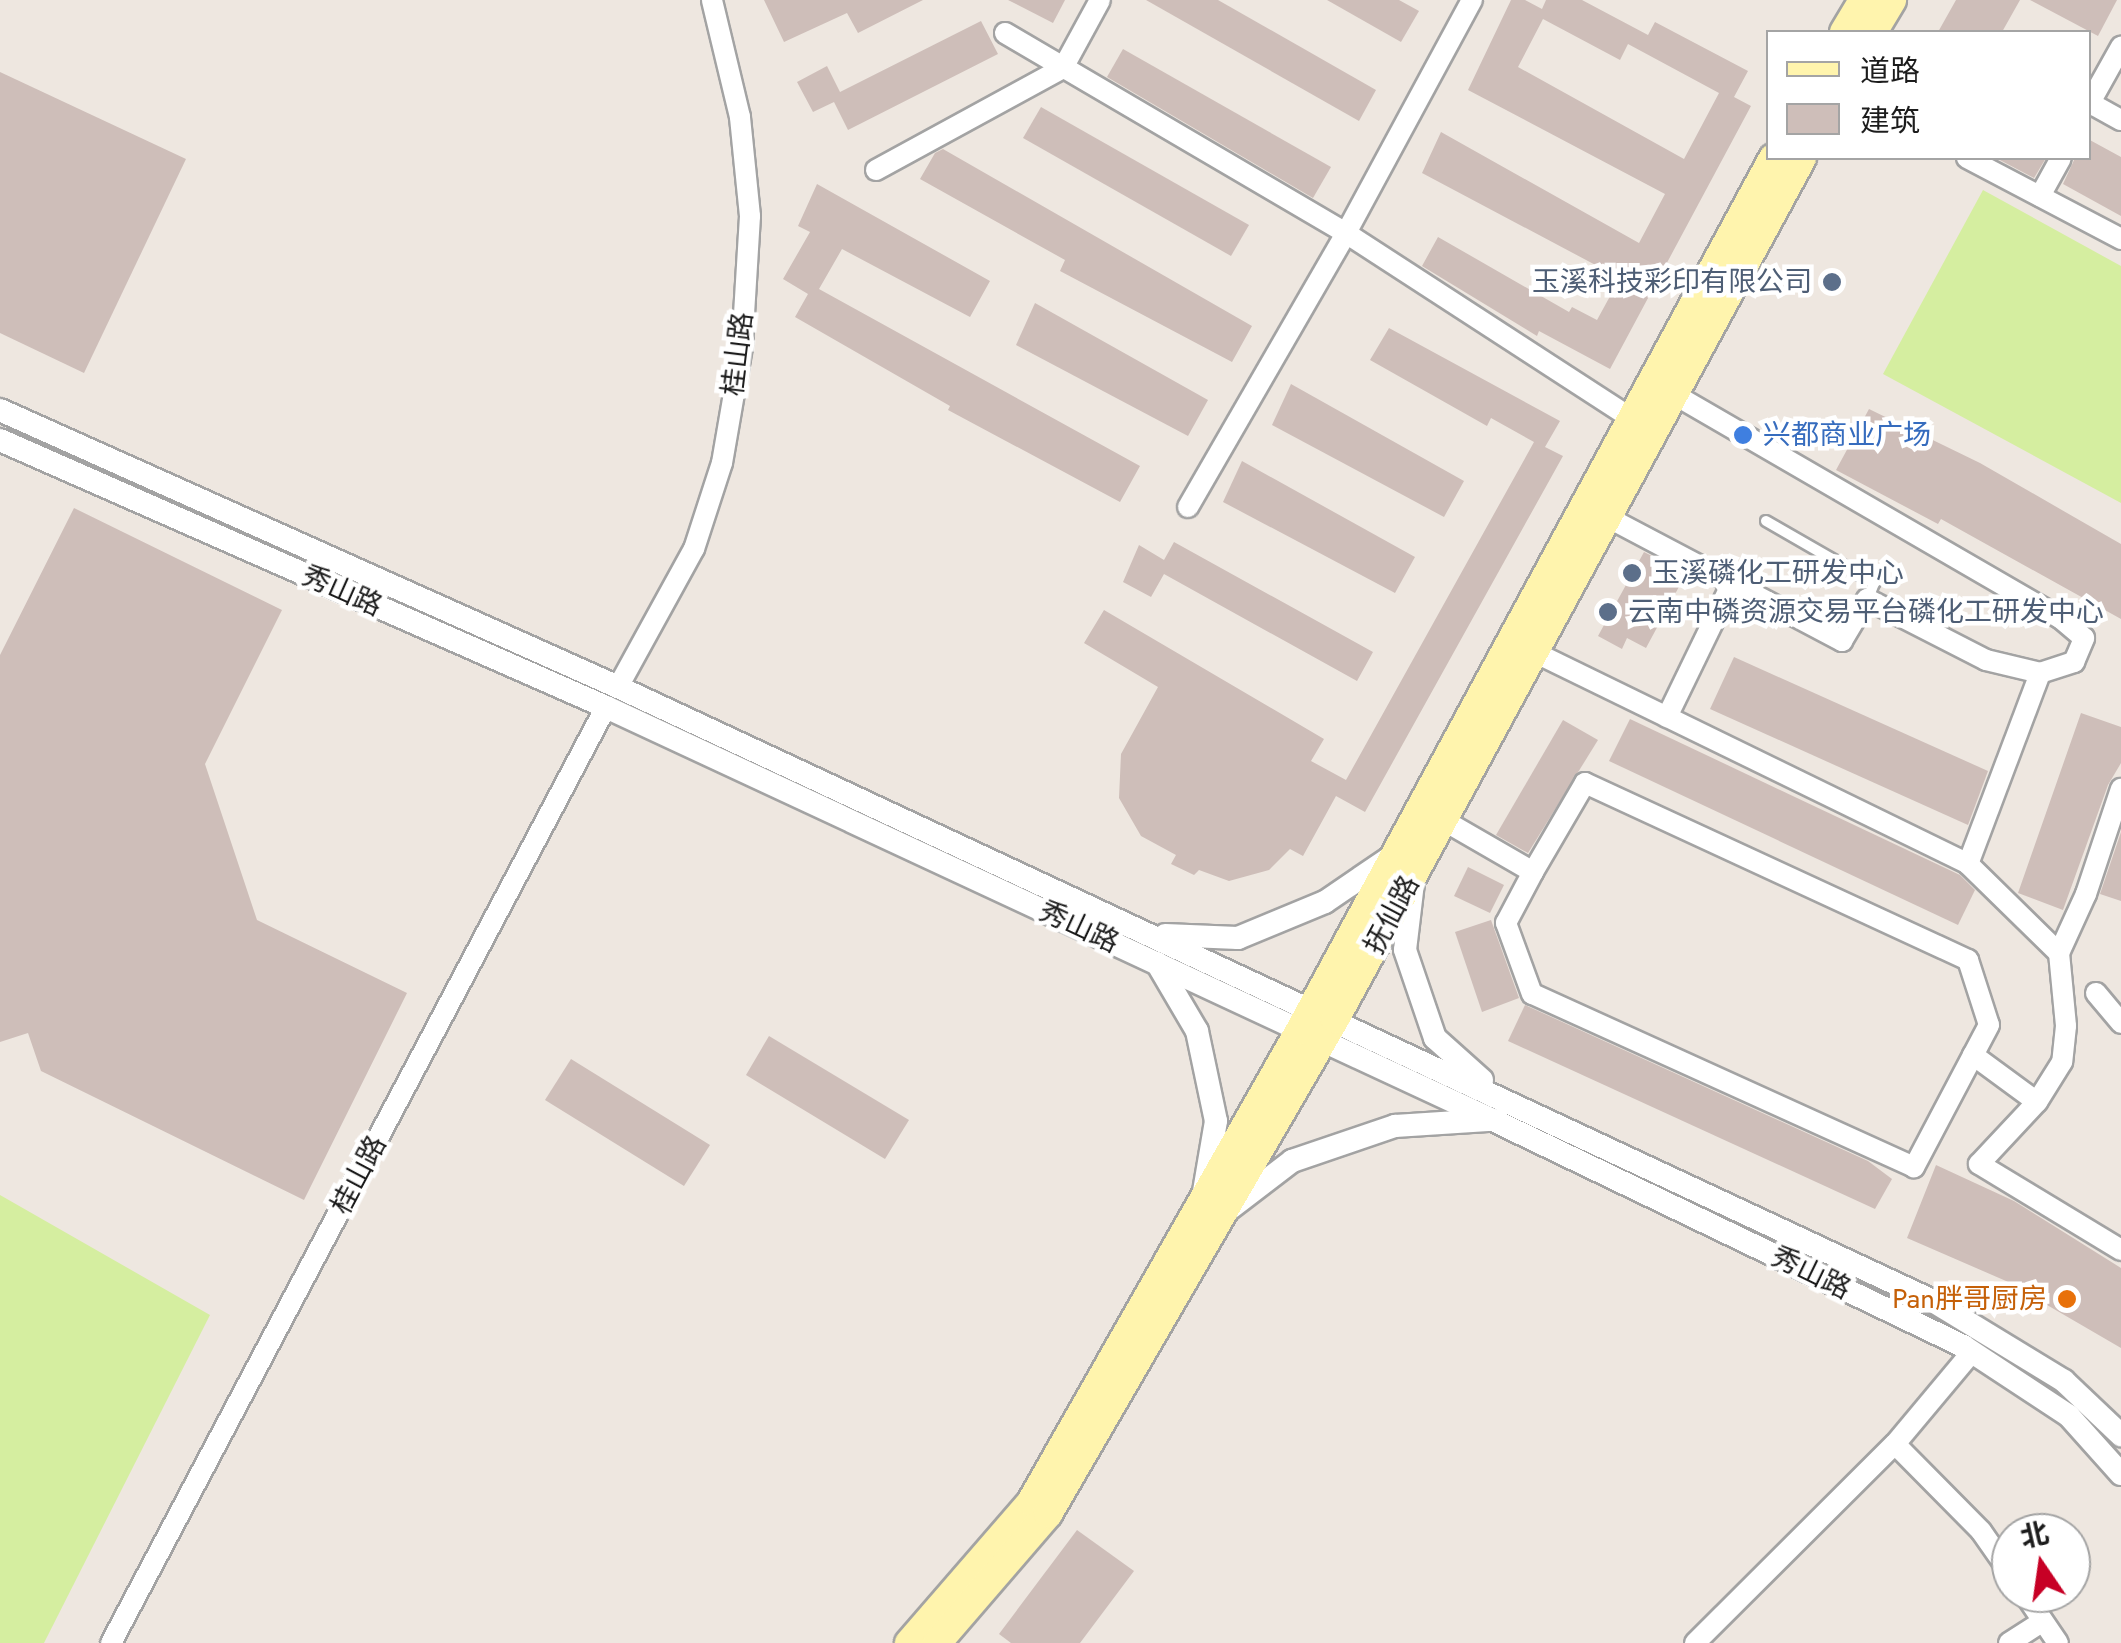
<!DOCTYPE html>
<html>
<head>
<meta charset="utf-8">
<style>
	body { margin:0 }
	#map { position:relative; width:2121px; height:1643px; overflow:hidden; background:#eee7e0; font-family:Jost,"Noto Sans SC",sans-serif }
	div>[style] { position:absolute }
	.grass>* { inset:0; background:#d5eea0 }
	.building>* { inset:0; background:#cebeb9 }
	.roads { filter:drop-shadow(2px 0 #a3a3a3) drop-shadow(-2px 0 #a3a3a3) drop-shadow(0 2px #a3a3a3) drop-shadow(0 -2px #a3a3a3) }
	.service>* { height:10px; margin:-5px; padding:0 5px; transform-origin:5px; border-radius:5px; background:#fff }
	.minor>* { height:20px; margin:-10px; padding:0 10px; transform-origin:10px; border-radius:10px; background:#fff }
	.tertiary>* { height:22px; margin:-11px; padding:0 11px; transform-origin:11px; border-radius:11px; background:#fff }
	.secondary>* { height:28px; margin:-14px; padding:0 14px; transform-origin:14px; border-radius:14px; background:#fff4ad }
	.dots>* { width:28px; height:28px; translate:-50% -50%; box-sizing:border-box; border:5px solid #fff; border-radius:50% }
	span { translate:-50% -50%; white-space:nowrap; text-align:center; line-height:1.15; -webkit-text-stroke:9px #fff; paint-order:stroke }
	.service-label { font-size:28px; color:#4e5e75 }
	.right { translate:-100% -50%; text-align:right }
	.left { translate:0 -50%; text-align:left }
	.street-label { font-size:28px; color:#1c1c1c }
	.shop-label { font-size:28px; color:#366cbe }
	.food-label { font-size:28px; color:#c56008 }
	.legend { position:absolute; left:1766px; top:30px; width:325px; height:130px; box-sizing:border-box; background:#fff; border:2px solid #a4a4a4; margin:0; padding:12px 18px; list-style:none; font-size:30px; color:#1c1c1c }
	.legend li { display:flex; align-items:center; gap:20px; height:50px }
	.legend b { width:50px; border:2px solid #a4a4a4 }
	.north { position:absolute; left:1991px; top:1513px; width:100px; height:100px; box-sizing:border-box; background:#fff; border:2px solid #a4a4a4; border-radius:50%; rotate:347deg; font-size:28px; font-weight:700; line-height:40px; text-align:center; color:#1c1c1c }
	.north::after { content:''; display:block; margin:auto; width:35px; height:45px; background:#c70025; clip-path:polygon(50% 0,100% 100%,50% 72%,0 100%) }
</style>
</head>
<body>
<div id="map">
	<div class="grass">
		<i style="clip-path:polygon(1983px 190px,2121px 266px,2121px 503px,1883px 374px)"></i>
		<i style="clip-path:polygon(0 1195px,210px 1315px,44px 1643px,0 1643px)"></i>
	</div>
	<div class="building">
		<i style="clip-path:polygon(764px 0,923px 0,858px 33px,847px 13px,784px 42px)"></i>
		<i style="clip-path:polygon(1008px 0,1065px 0,1053px 23px)"></i>
		<i style="clip-path:polygon(1146px 0,1218px 0,1376px 90px,1359px 121px)"></i>
		<i style="clip-path:polygon(1327px 0,1399px 0,1419px 11px,1401px 42px)"></i>
		<i style="clip-path:polygon(evenodd,1511px 0,1525px 0,1542px 9px,1546px 0,1582px 0,1648px 35px,1655px 22px,1748px 71px,1734px 97px,1751px 106px,1610px 369px,1539px 331px,1537px 336px,1422px 266px,1438px 237px,1569px 312px,1572px 307px,1597px 320px,1620px 278px,1422px 173px,1441px 132px,1639px 243px,1665px 194px,1468px 90px,1511px 0,1543px 19px,1620px 60px,1628px 44px,1719px 93px,1684px 159px,1518px 67px,1543px 19px)"></i>
		<i style="clip-path:polygon(1956px 0,2020px 0,2002px 32px,1938px 32px)"></i>
		<i style="clip-path:polygon(2030px 0,2117px 0,2098px 36px)"></i>
		<i style="clip-path:polygon(981px 21px,998px 54px,848px 130px,834px 102px,813px 112px,797px 82px,827px 66px,840px 92px)"></i>
		<i style="clip-path:polygon(1123px 49px,1331px 167px,1313px 198px,1107px 77px)"></i>
		<i style="clip-path:polygon(0 72px,186px 159px,84px 373px,0 333px)"></i>
		<i style="clip-path:polygon(1041px 107px,1249px 225px,1231px 256px,1023px 138px)"></i>
		<i style="clip-path:polygon(2088px 139px,2121px 157px,2121px 216px,2063px 184px,2075px 158px,2088px 158px)"></i>
		<i style="clip-path:polygon(943px 149px,1252px 326px,1232px 362px,1060px 271px,1065px 260px,920px 179px,935px 153px)"></i>
		<i style="clip-path:polygon(1996px 158px,2046px 158px,2034px 178px)"></i>
		<i style="clip-path:polygon(817px 184px,990px 281px,970px 317px,842px 249px,819px 289px,1140px 466px,1120px 502px,948px 410px,950px 406px,795px 317px,808px 294px,783px 279px,810px 232px,798px 226px)"></i>
		<i style="clip-path:polygon(1035px 303px,1208px 400px,1188px 436px,1016px 345px)"></i>
		<i style="clip-path:polygon(1389px 328px,1560px 421px,1545px 447px,1563px 456px,1365px 812px,1336px 796px,1303px 856px,1290px 849px,1269px 870px,1229px 881px,1199px 870px,1194px 875px,1171px 864px,1176px 855px,1141px 836px,1119px 798px,1121px 754px,1158px 687px,1084px 643px,1104px 610px,1324px 739px,1311px 761px,1346px 780px,1534px 442px,1491px 418px,1487px 426px,1370px 360px)"></i>
		<i style="clip-path:polygon(1291px 384px,1464px 481px,1444px 517px,1272px 425px)"></i>
		<i style="clip-path:polygon(1869px 409px,1980px 463px,2121px 544px,2121px 619px,1941px 519px,1938px 524px,1836px 470px)"></i>
		<i style="clip-path:polygon(1242px 461px,1415px 557px,1395px 593px,1223px 502px)"></i>
		<i style="clip-path:polygon(74px 508px,282px 610px,205px 764px,257px 920px,407px 993px,304px 1200px,41px 1071px,28px 1033px,0 1042px,0 655px)"></i>
		<i style="clip-path:polygon(1174px 542px,1373px 652px,1357px 681px,1164px 574px,1151px 597px,1123px 582px,1139px 545px,1164px 560px)"></i>
		<i style="clip-path:polygon(1644px 552px,1668px 564px,1663px 573px,1681px 583px,1646px 648px,1627px 638px,1622px 649px,1598px 636px)"></i>
		<i style="clip-path:polygon(1734px 657px,1988px 771px,1968px 825px,1710px 709px)"></i>
		<i style="clip-path:polygon(2081px 713px,2121px 727px,2121px 763px,2108px 785px,2063px 910px,2018px 893px)"></i>
		<i style="clip-path:polygon(1630px 719px,1960px 875px,1975px 890px,1958px 925px,1609px 761px)"></i>
		<i style="clip-path:polygon(1563px 720px,1598px 740px,1528px 853px,1496px 835px)"></i>
		<i style="clip-path:polygon(2121px 832px,2121px 901px,2100px 894px)"></i>
		<i style="clip-path:polygon(1468px 867px,1504px 885px,1490px 913px,1454px 896px)"></i>
		<i style="clip-path:polygon(1491px 920px,1519px 998px,1482px 1012px,1455px 932px)"></i>
		<i style="clip-path:polygon(1525px 1005px,1868px 1161px,1892px 1179px,1875px 1209px,1508px 1041px)"></i>
		<i style="clip-path:polygon(769px 1036px,909px 1120px,885px 1159px,746px 1075px)"></i>
		<i style="clip-path:polygon(571px 1059px,710px 1145px,684px 1186px,545px 1100px)"></i>
		<i style="clip-path:polygon(1936px 1165px,2014px 1201px,2121px 1268px,2121px 1348px,2006px 1281px,1907px 1238px)"></i>
		<i style="clip-path:polygon(1077px 1530px,1134px 1571px,1080px 1643px,1011px 1643px,999px 1634px)"></i>
	</div>
	<div class="roads">
		<div class="service">
			<i style="left:1766px;top:521px;width:125px;rotate:29.9deg"></i>
			<i style="left:1874px;top:583px;width:17px;rotate:111deg"></i>
		</div>
		<div class="minor">
			<i style="left:1005px;top:33px;width:395px;rotate:30.4deg"></i>
			<i style="left:1346px;top:233px;width:340px;rotate:33deg"></i>
			<i style="left:2090px;top:103px;width:35px;rotate:29deg"></i>
			<i style="left:2088px;top:106px;width:68px;rotate:-60.8deg"></i>
			<i style="left:1967px;top:158px;width:174px;rotate:27.7deg"></i>
			<i style="left:876px;top:170px;width:213px;rotate:-28.6deg"></i>
			<i style="left:1063px;top:68px;width:77px;rotate:-61.4deg"></i>
			<i style="left:2040px;top:196px;width:43px;rotate:-61.1deg"></i>
			<i style="left:1188px;top:507px;width:316px;rotate:-60deg"></i>
			<i style="left:1346px;top:233px;width:265px;rotate:-61.6deg"></i>
			<i style="left:1607px;top:517px;width:266px;rotate:27.8deg"></i>
			<i style="left:1842px;top:641px;width:49px;rotate:-59.2deg"></i>
			<i style="left:1867px;top:599px;width:134px;rotate:27.1deg"></i>
			<i style="left:1986px;top:660px;width:56px;rotate:13.5deg"></i>
			<i style="left:2040px;top:673px;width:36px;rotate:-18deg"></i>
			<i style="left:2074px;top:662px;width:26px;rotate:-67deg"></i>
			<i style="left:2084px;top:638px;width:31px;rotate:-140deg"></i>
			<i style="left:2060px;top:618px;width:447px;rotate:-149.9deg"></i>
			<i style="left:1534px;top:652px;width:483px;rotate:26deg"></i>
			<i style="left:1968px;top:864px;width:127px;rotate:44.4deg"></i>
			<i style="left:2059px;top:953px;width:73px;rotate:84.5deg"></i>
			<i style="left:2066px;top:1026px;width:36px;rotate:96deg"></i>
			<i style="left:2062px;top:1062px;width:47px;rotate:122deg"></i>
			<i style="left:2037px;top:1102px;width:85px;rotate:133.1deg"></i>
			<i style="left:1979px;top:1164px;width:166px;rotate:31.2deg"></i>
			<i style="left:618px;top:687px;width:158px;rotate:-61.2deg"></i>
			<i style="left:694px;top:549px;width:90px;rotate:-72deg"></i>
			<i style="left:722px;top:463px;width:118px;rotate:-80.2deg"></i>
			<i style="left:742px;top:347px;width:131px;rotate:-86.5deg"></i>
			<i style="left:750px;top:216px;width:100px;rotate:-95.8deg"></i>
			<i style="left:740px;top:117px;width:120px;rotate:-103.5deg"></i>
			<i style="left:1667px;top:717px;width:149px;rotate:-64.1deg"></i>
			<i style="left:1443px;top:820px;width:104px;rotate:30deg"></i>
			<i style="left:1533px;top:872px;width:103px;rotate:-59.7deg"></i>
			<i style="left:1585px;top:783px;width:422px;rotate:24.8deg"></i>
			<i style="left:1968px;top:960px;width:68px;rotate:72.1deg"></i>
			<i style="left:1989px;top:1025px;width:161px;rotate:117.8deg"></i>
			<i style="left:1914px;top:1167px;width:419px;rotate:-155.6deg"></i>
			<i style="left:1532px;top:994px;width:76px;rotate:-110.1deg"></i>
			<i style="left:1506px;top:923px;width:58px;rotate:-62.1deg"></i>
			<i style="left:1968px;top:864px;width:204px;rotate:-69.3deg"></i>
			<i style="left:2059px;top:953px;width:65px;rotate:-65.4deg"></i>
			<i style="left:2086px;top:894px;width:111px;rotate:-71.6deg"></i>
			<i style="left:2096px;top:993px;width:39px;rotate:50deg"></i>
			<i style="left:1973px;top:1055px;width:79px;rotate:36.3deg"></i>
			<i style="left:1895px;top:1444px;width:122px;rotate:45.3deg"></i>
			<i style="left:1981px;top:1531px;width:52px;rotate:55.1deg"></i>
			<i style="left:2024px;top:1593px;width:60px;rotate:55.8deg"></i>
			<i style="left:111px;top:1643px;width:1059px;rotate:-62.13deg"></i>
			<i style="left:1695px;top:1643px;width:282px;rotate:-44.9deg"></i>
			<i style="left:1895px;top:1444px;width:120px;rotate:-50.1deg"></i>
			<i style="left:2009px;top:1643px;width:40px;rotate:-32.9deg"></i>
		</div>
		<div class="tertiary">
			<i style="left:0;top:410px;width:677px;rotate:24.14deg"></i>
			<i style="left:618px;top:687px;width:1451px;rotate:25.03deg"></i>
			<i style="left:1933px;top:1301px;width:153px;rotate:31.4deg"></i>
			<i style="left:2064px;top:1381px;width:79px;rotate:43.5deg"></i>
			<i style="left:0;top:440px;width:662px;rotate:23.78deg"></i>
			<i style="left:606px;top:707px;width:978px;rotate:24.97deg"></i>
			<i style="left:1493px;top:1120px;width:522px;rotate:25.68deg"></i>
			<i style="left:1963px;top:1346px;width:127px;rotate:33.4deg"></i>
			<i style="left:2069px;top:1416px;width:78px;rotate:48.1deg"></i>
			<i style="left:1413px;top:883px;width:67px;rotate:96.8deg"></i>
			<i style="left:1405px;top:950px;width:93px;rotate:71.2deg"></i>
			<i style="left:1435px;top:1038px;width:63px;rotate:41.8deg"></i>
			<i style="left:1165px;top:935px;width:73px;rotate:2.4deg"></i>
			<i style="left:1238px;top:938px;width:94px;rotate:-22.5deg"></i>
			<i style="left:1325px;top:902px;width:83px;rotate:-34.3deg"></i>
			<i style="left:1157px;top:963px;width:79px;rotate:59.5deg"></i>
			<i style="left:1197px;top:1031px;width:92px;rotate:78.1deg"></i>
			<i style="left:1216px;top:1121px;width:71px;rotate:99.7deg"></i>
			<i style="left:1228px;top:1210px;width:81px;rotate:-37.4deg"></i>
			<i style="left:1292px;top:1161px;width:109px;rotate:-18.8deg"></i>
			<i style="left:1395px;top:1126px;width:93px;rotate:-3.7deg"></i>
		</div>
		<div class="secondary">
			<i style="left:1844px;top:32px;width:37px;rotate:-59deg"></i>
			<i style="left:1873px;top:32px;width:37px;rotate:-59deg"></i>
			<i style="left:909px;top:1643px;width:186px;rotate:-49.1deg"></i>
			<i style="left:1031px;top:1502px;width:543px;rotate:-60.32deg"></i>
			<i style="left:1300px;top:1030px;width:992px;rotate:-61.52deg"></i>
			<i style="left:937px;top:1643px;width:170px;rotate:-49.3deg"></i>
			<i style="left:1048px;top:1514px;width:572px;rotate:-59.89deg"></i>
			<i style="left:1335px;top:1019px;width:979px;rotate:-61.52deg"></i>
		</div>
	</div>
	<div class="dots">
		<i style="left:1832px;top:282px;background:#5c6f8a"></i>
		<i style="left:1743px;top:435px;background:#3f7fe0"></i>
		<i style="left:1632px;top:573px;background:#5c6f8a"></i>
		<i style="left:1608px;top:612px;background:#5c6f8a"></i>
		<i style="left:2067px;top:1299px;background:#e8710a"></i>
	</div>
	<div class="service-label">
		<span class="right" style="left:1812px;top:282px">玉溪科技彩印有限公司</span>
		<span class="left" style="left:1652px;top:573px">玉溪磷化工研发中心</span>
		<span class="left" style="left:1628px;top:612px">云南中磷资源交易平台磷化工研发中心</span>
	</div>
	<div class="street-label">
		<span style="left:738px;top:354px;rotate:-83deg">桂山路</span>
		<span style="left:342px;top:591px;rotate:24deg">秀山路</span>
		<span style="left:1392px;top:915px;rotate:-62deg">抚仙路</span>
		<span style="left:1079px;top:927px;rotate:25deg">秀山路</span>
		<span style="left:359px;top:1175px;rotate:-62deg">桂山路</span>
		<span style="left:1811px;top:1273px;rotate:26deg">秀山路</span>
	</div>
	<div class="shop-label">
		<span class="left" style="left:1763px;top:435px">兴都商业广场</span>
	</div>
	<div class="food-label">
		<span class="right" style="left:2047px;top:1299px">Pan胖哥厨房</span>
	</div>
	<ul class="legend">
	<li><b style="height:12px;background:#fff4ad"></b>道路</li>
	<li><b style="height:28px;background:#cebeb9"></b>建筑</li>
	</ul>
	<div class="north">北</div>
</div>
</body>
</html>
